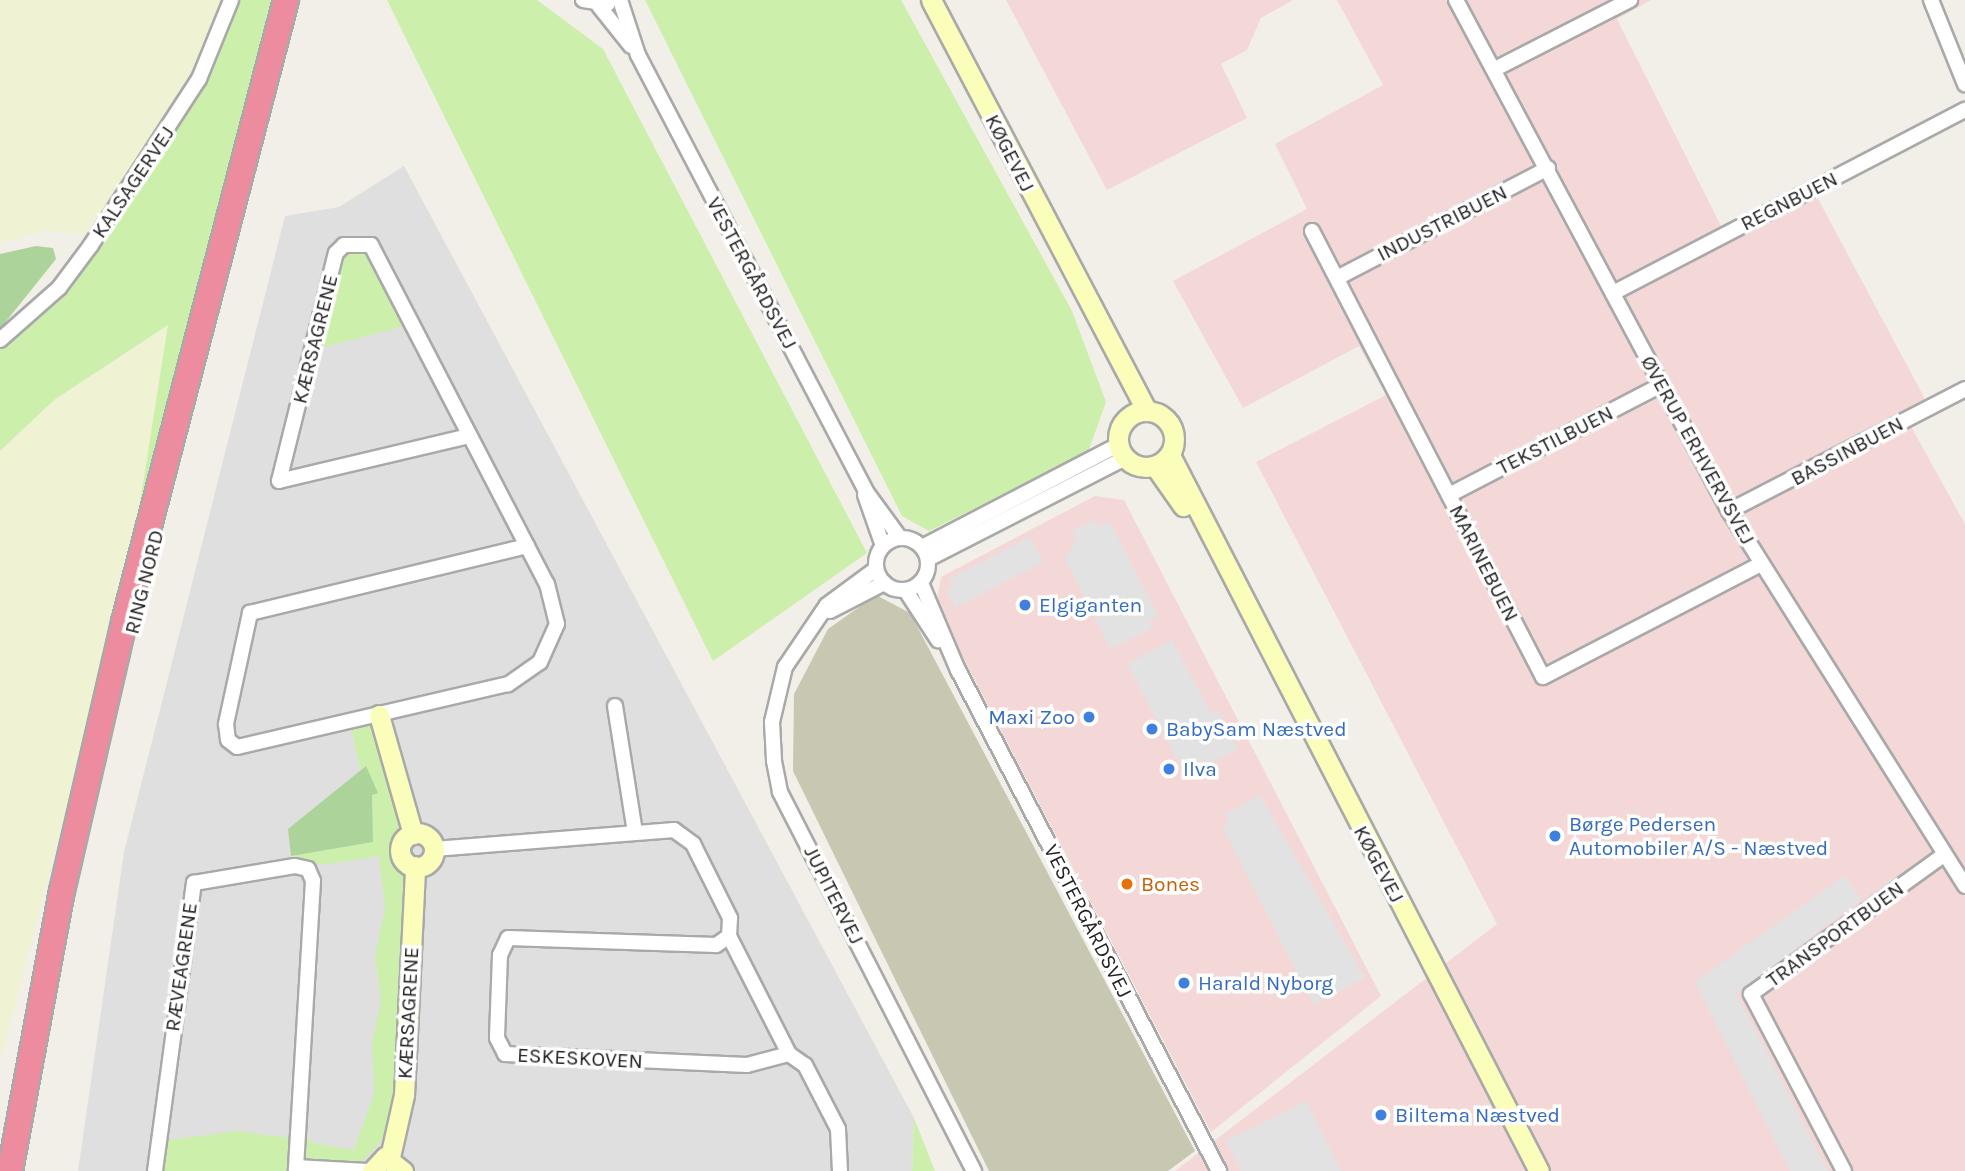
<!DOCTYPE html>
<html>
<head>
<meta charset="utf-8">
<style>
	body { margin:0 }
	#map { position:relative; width:1965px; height:1171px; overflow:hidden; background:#f2efe8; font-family:Karla,sans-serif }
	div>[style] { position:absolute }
	.residential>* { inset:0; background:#e0dfdf }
	.commercial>* { inset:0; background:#f3d8d7 }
	.construction>* { inset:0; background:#c8c8b2 }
	.farmland>* { inset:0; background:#eff2d3 }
	.grass>* { inset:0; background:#cdefac }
	.forest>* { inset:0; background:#acd49a }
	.parking>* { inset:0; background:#e2e2e2 }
	.roads { filter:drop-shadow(2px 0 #a9a9a9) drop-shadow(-2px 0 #a9a9a9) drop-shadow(0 2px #a9a9a9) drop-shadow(0 -2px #a9a9a9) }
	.street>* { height:14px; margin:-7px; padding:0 7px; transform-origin:7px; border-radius:7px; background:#fff }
	.street>.ring { margin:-7px; padding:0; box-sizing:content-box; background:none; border:14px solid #fff; border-radius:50% }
	.secondary>* { height:19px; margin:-9.5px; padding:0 9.5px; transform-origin:9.5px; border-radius:9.5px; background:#fbfebb }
	.secondary>.ring { margin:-9.5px; padding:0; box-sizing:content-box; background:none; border:19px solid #fbfebb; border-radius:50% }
	.highway>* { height:24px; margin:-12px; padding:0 12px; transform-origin:12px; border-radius:12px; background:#ed8c9f }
	.dots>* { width:19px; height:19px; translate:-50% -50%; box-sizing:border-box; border:4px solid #fff; border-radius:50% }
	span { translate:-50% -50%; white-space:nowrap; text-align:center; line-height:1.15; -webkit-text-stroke:7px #fff; paint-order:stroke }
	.street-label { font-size:21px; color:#222 }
	.shop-label { font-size:21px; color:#366cbe }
	.left { translate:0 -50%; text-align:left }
	.right { translate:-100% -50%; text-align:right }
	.food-label { font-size:21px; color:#c56008 }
</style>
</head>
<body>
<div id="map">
	<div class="residential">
		<i style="clip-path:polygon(404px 166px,914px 1118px,912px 1171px,78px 1171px,124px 852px,285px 216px,339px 207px)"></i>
	</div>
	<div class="commercial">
		<i style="clip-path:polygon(1006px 0,1293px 0,1261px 18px,1247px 50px,1221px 64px,1247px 118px,1107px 190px)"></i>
		<i style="clip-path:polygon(1337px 0,1651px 0,1617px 19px,1721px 226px,1808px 180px,1926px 401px,1903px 412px,1965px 524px,1965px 1171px,1175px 1171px,1497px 924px,1256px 462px,1386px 395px,1359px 346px,1243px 408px,1173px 281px,1307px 209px,1275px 144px,1383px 85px)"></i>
		<i style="clip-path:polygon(1095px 496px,1124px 500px,1381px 996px,1211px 1132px,936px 606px,941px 577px)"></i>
	</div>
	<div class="construction">
		<i style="clip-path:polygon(876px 595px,910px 613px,1195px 1151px,1168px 1171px,989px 1171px,793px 771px,794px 694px,828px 629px)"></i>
	</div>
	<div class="farmland">
		<i style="clip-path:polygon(0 0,227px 0,194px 78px,91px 235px,44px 231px,0 243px)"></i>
		<i style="clip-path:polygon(169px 325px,132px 554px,0 1062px,0 451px,54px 400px)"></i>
	</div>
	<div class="grass">
		<i style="clip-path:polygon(237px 0,271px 0,132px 554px,168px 325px,54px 400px,0 451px,0 344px,64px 288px,205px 80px)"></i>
		<i style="clip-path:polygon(387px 0,537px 0,603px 49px,867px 553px,713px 661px)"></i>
		<i style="clip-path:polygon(645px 0,901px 0,1072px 311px,1106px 402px,1088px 452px,929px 531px,902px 516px)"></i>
		<i style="clip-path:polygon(347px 249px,368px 251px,406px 326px,320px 348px,339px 257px)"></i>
		<i style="clip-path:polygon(375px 719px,402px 829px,393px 855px,403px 870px,406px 912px,397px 1098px,381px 1141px,363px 1161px,303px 1163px,304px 1135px,313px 1143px,354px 1150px,374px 1094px,372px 1044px,381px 1001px,375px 956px,385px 909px,379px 856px,320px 865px,291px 856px,373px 842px,372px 795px,377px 793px,365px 766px,360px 770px,351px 726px)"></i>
		<i style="clip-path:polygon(914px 1118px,935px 1171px,912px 1171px)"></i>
		<i style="clip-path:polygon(237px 1131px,293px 1138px,292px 1171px,159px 1171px,162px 1141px)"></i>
	</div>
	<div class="forest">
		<i style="clip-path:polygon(36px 246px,53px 248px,56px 259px,0 329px,0 254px)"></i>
		<i style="clip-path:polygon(366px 766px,378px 793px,372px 795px,373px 842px,291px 856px,288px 829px)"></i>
	</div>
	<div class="parking">
		<i style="clip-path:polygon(1095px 520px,1099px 527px,1110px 522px,1158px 616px,1149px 621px,1153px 628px,1111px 649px,1065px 559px,1076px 540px,1072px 531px)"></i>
		<i style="clip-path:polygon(1030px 537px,1043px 562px,955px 608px,946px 590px,953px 587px,949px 579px)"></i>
		<i style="clip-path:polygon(1172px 640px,1211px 714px,1219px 711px,1238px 749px,1186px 776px,1127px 664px)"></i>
		<i style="clip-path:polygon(1260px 795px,1365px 978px,1314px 1005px,1222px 827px,1229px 823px,1225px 814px)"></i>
		<i style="clip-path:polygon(1844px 876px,1862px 899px,1736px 993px,1828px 1171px,1790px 1171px,1695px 982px)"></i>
		<i style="clip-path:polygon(1306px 1101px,1341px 1171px,1241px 1171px,1226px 1141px)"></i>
	</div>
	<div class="roads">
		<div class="street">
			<i style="left:583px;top:0;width:25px;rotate:9deg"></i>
			<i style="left:620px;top:0;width:58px;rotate:71.9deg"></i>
			<i style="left:638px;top:55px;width:491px;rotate:62.4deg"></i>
			<i style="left:865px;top:490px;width:59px;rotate:53.9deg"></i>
			<i style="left:1456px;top:0;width:579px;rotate:61.89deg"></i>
			<i style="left:1729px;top:511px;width:443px;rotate:57.8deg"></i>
			<i style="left:1931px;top:0;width:91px;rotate:68deg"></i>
			<i style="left:599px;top:6px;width:51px;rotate:51.3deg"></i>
			<i style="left:1495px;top:69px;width:152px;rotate:-27.1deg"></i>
			<i style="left:1312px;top:231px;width:502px;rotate:62.62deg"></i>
			<i style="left:1543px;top:677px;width:246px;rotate:-27.4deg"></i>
			<i style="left:1337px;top:278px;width:238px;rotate:-27.5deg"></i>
			<i style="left:1613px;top:293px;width:397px;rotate:-27.5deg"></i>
			<i style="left:0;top:340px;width:79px;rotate:-41.4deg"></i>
			<i style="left:59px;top:288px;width:54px;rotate:-53.3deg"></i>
			<i style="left:91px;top:245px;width:198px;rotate:-57deg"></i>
			<i style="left:199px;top:79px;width:85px;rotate:-67.9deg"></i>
			<i style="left:469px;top:436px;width:195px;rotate:166.7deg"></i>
			<i style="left:279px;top:481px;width:235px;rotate:-76deg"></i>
			<i style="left:336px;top:253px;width:11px;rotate:-45deg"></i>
			<i style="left:344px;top:245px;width:27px"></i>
			<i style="left:371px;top:245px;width:382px;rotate:62.6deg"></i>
			<i style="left:547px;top:584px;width:41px;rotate:76deg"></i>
			<i style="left:557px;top:624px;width:42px;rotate:114.1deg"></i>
			<i style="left:540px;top:662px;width:39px;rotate:145deg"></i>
			<i style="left:508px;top:684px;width:278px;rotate:166.9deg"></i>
			<i style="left:237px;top:747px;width:11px;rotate:-142deg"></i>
			<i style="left:228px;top:740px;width:16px;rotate:-97deg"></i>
			<i style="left:226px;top:724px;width:114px;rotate:-77.8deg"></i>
			<i style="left:250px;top:613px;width:285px;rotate:-13.6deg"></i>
			<i style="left:865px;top:495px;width:54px;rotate:70.6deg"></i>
			<i style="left:1449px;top:495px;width:239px;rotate:-27.4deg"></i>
			<i style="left:1729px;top:511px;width:266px;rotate:-27.3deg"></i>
			<i class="ring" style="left:876px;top:538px;width:38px;height:38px"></i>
			<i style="left:922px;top:547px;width:221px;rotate:-27.5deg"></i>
			<i style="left:928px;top:559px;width:221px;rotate:-27.1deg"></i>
			<i style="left:876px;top:569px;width:61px;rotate:143.7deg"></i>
			<i style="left:827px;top:605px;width:75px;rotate:124.1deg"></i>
			<i style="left:785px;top:667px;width:57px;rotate:103.3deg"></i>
			<i style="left:772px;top:722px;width:39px;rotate:87deg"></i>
			<i style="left:774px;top:761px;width:32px;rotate:79deg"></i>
			<i style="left:780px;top:792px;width:426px;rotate:62.9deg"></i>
			<i style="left:921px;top:583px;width:95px;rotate:67deg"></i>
			<i style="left:958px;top:670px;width:565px;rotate:62.48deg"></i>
			<i style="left:906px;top:591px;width:59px;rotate:56.9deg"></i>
			<i style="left:830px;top:611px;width:61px;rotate:-27.4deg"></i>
			<i style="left:615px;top:706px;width:128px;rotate:81deg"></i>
			<i style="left:434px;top:849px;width:241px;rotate:-4.5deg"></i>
			<i style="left:674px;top:830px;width:24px;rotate:36deg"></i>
			<i style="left:693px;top:844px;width:83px;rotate:63.4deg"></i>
			<i style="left:730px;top:918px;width:18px;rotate:93deg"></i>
			<i style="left:729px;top:936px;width:16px;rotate:145deg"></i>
			<i style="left:716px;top:945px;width:208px;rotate:-178.1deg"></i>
			<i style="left:508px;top:938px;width:19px;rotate:115deg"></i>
			<i style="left:500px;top:955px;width:83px;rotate:92.1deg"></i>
			<i style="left:497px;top:1038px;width:18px;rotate:63deg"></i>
			<i style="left:505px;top:1054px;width:242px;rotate:2.6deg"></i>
			<i style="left:747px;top:1065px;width:43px;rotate:-14.7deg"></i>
			<i style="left:729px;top:936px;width:132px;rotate:63deg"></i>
			<i style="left:789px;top:1054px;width:19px;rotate:35deg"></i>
			<i style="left:805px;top:1065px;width:72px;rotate:62.7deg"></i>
			<i style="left:838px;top:1129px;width:42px;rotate:87.3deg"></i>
			<i style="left:296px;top:1167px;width:71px;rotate:3.2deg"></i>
			<i style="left:155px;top:1171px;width:291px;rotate:-82.3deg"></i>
			<i style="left:194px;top:883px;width:102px;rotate:-9.6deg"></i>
			<i style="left:295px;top:866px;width:13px;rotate:13deg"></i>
			<i style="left:308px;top:869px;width:13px;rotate:67deg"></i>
			<i style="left:313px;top:881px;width:290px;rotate:93.4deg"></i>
			<i style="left:1844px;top:1171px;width:200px;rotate:-117.7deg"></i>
			<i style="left:1751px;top:994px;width:238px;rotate:-35.8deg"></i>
		</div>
		<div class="secondary">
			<i style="left:931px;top:0;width:464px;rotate:62.3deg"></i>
			<i class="ring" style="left:1118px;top:411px;width:37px;height:37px"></i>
			<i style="left:1170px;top:455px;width:805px;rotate:62.74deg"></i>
			<i style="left:1155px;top:466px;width:49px;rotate:55deg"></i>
			<i style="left:379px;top:715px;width:124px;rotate:74.1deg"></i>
			<i class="ring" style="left:400px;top:833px;width:15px;height:15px"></i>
			<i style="left:390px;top:1157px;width:64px;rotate:-77.3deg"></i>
			<i style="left:404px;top:1095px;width:229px;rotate:-87.2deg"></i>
			<i style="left:372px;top:1171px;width:19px;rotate:-47deg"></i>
			<i style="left:385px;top:1157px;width:23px;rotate:38deg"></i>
		</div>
		<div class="highway">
			<i style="left:10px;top:1171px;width:285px;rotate:-79.5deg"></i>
			<i style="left:62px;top:891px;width:276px;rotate:-77deg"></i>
			<i style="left:124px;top:622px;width:643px;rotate:-75.4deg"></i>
		</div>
	</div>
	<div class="dots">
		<i style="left:1025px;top:605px;background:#3f7fe0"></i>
		<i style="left:1089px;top:717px;background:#3f7fe0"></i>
		<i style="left:1152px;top:729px;background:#3f7fe0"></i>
		<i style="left:1169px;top:769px;background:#3f7fe0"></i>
		<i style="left:1555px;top:836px;background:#3f7fe0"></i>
		<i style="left:1127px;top:884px;background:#e8710a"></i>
		<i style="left:1184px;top:983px;background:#3f7fe0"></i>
		<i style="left:1381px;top:1115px;background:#3f7fe0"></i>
	</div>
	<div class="street-label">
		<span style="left:1010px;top:153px;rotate:63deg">KØGEVEJ</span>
		<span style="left:133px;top:182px;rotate:-56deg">KALSAGERVEJ</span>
		<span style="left:1789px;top:201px;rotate:-27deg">REGNBUEN</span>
		<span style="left:1442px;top:223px;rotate:-27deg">INDUSTRIBUEN</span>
		<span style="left:752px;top:273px;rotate:62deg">VESTERGÅRDSVEJ</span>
		<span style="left:315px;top:339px;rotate:-76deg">KÆRSAGRENE</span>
		<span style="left:1555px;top:440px;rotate:-27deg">TEKSTILBUEN</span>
		<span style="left:1698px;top:450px;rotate:61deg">ØVERUP ERHVERVSVEJ</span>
		<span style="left:1847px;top:451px;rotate:-28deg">BASSINBUEN</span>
		<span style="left:1484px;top:563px;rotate:63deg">MARINEBUEN</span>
		<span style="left:144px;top:582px;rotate:-76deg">RING NORD</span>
		<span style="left:1379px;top:864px;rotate:62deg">KØGEVEJ</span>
		<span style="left:834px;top:895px;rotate:63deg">JUPITERVEJ</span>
		<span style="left:1088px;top:921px;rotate:63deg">VESTERGÅRDSVEJ</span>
		<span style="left:1835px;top:934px;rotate:-36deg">TRANSPORTBUEN</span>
		<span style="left:181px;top:967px;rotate:-82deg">RÆVEAGRENE</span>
		<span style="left:408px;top:1013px;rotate:-87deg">KÆRSAGRENE</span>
		<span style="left:580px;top:1058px;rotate:3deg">ESKESKOVEN</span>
	</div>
	<div class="shop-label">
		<span class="left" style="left:1039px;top:605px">Elgiganten</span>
		<span class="right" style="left:1075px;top:717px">Maxi Zoo</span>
		<span class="left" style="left:1166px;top:729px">BabySam Næstved</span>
		<span class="left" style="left:1183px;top:769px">Ilva</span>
		<span class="left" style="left:1569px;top:836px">Børge Pedersen<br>Automobiler A/S - Næstved</span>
		<span class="left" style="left:1198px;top:983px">Harald Nyborg</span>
		<span class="left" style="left:1395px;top:1115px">Biltema Næstved</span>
	</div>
	<div class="food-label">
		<span class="left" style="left:1141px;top:884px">Bones</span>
	</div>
</div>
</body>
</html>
